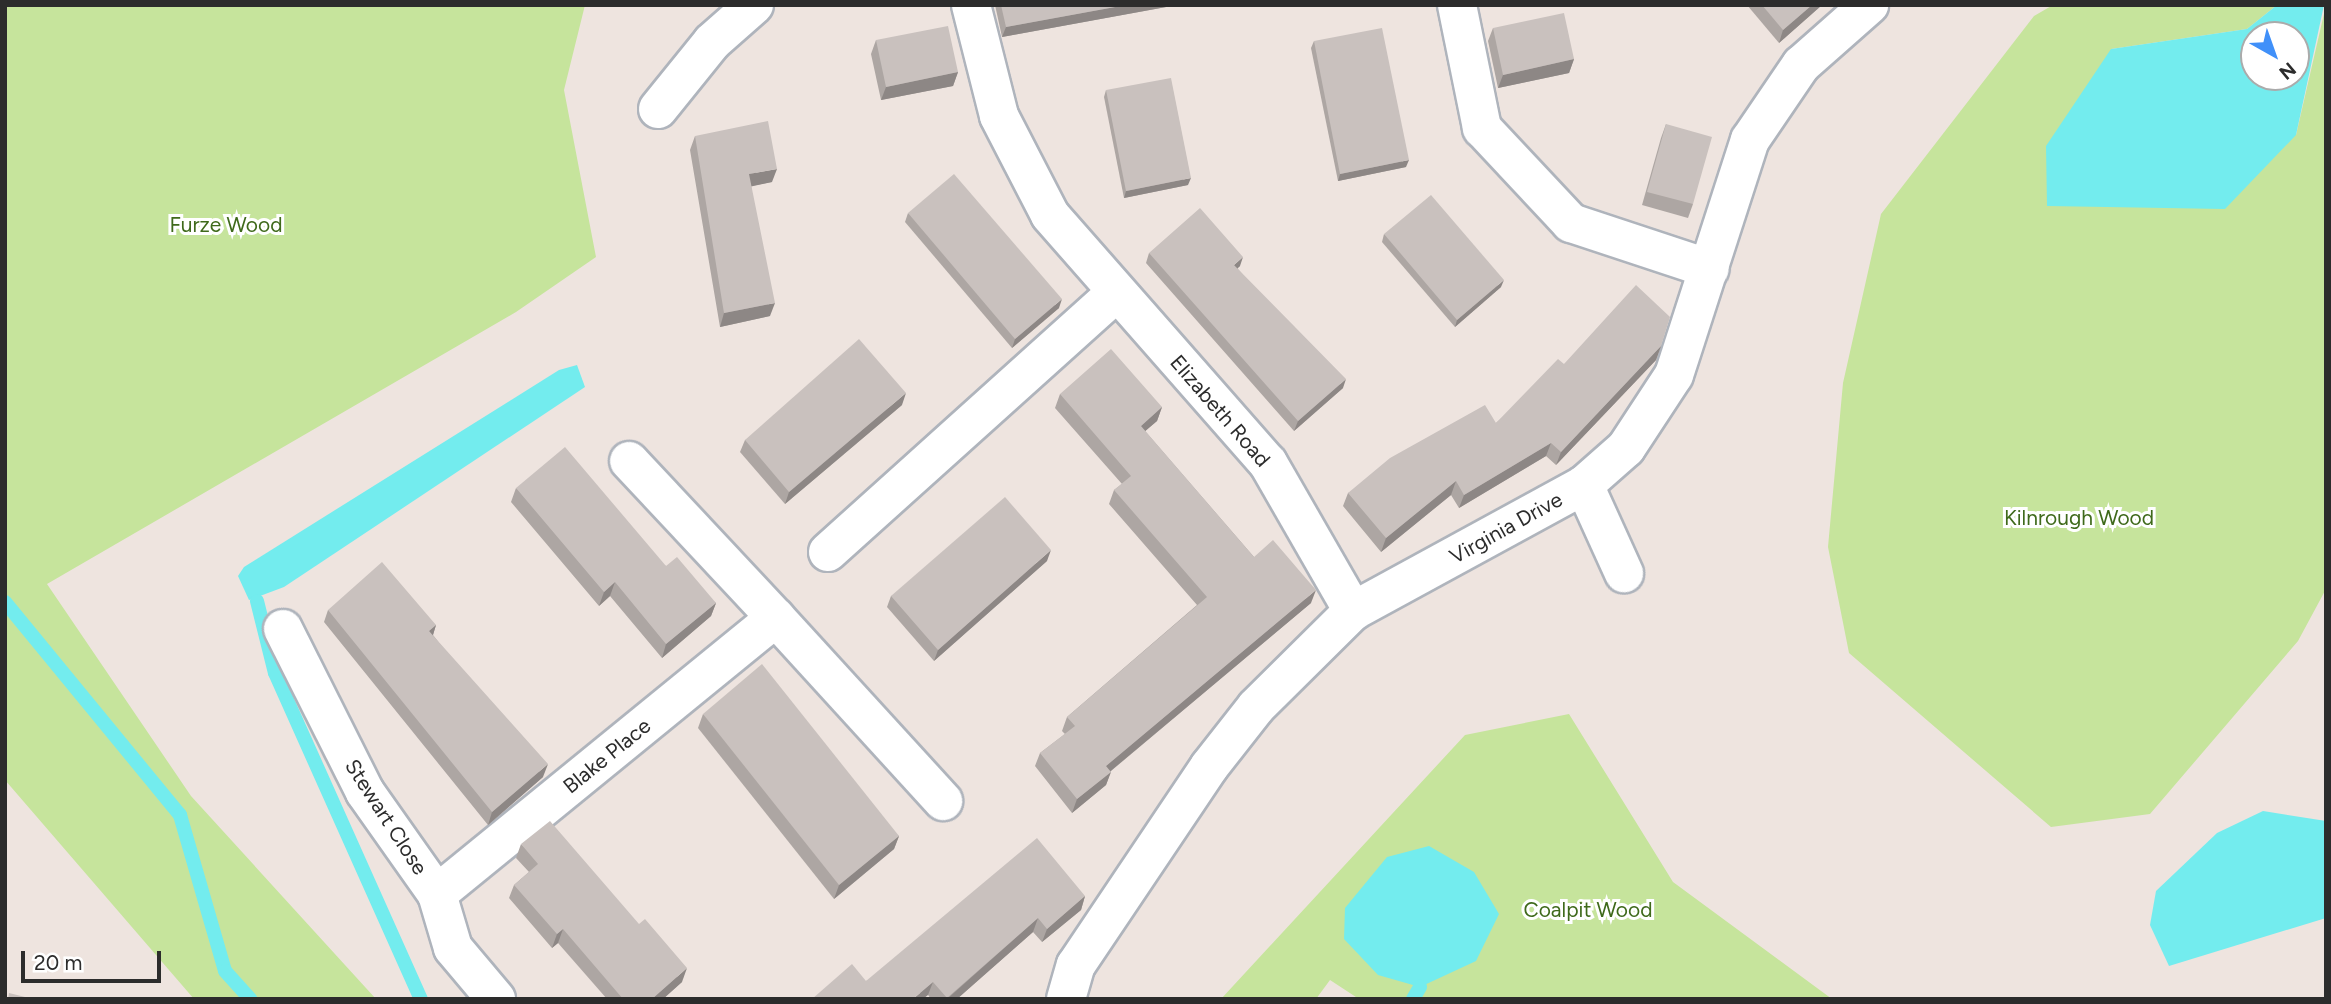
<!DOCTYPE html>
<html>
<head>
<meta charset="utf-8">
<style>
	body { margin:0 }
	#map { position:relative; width:2331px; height:1004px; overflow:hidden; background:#eee4df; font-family:Figtree,sans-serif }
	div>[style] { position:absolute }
	.green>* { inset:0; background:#c6e49c }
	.water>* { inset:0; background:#73ecee }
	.stream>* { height:14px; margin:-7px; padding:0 7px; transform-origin:7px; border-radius:7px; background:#73ecee }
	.roads { filter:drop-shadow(2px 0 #afb4bc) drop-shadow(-2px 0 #afb4bc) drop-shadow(0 2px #afb4bc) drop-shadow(0 -2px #afb4bc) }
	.minor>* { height:38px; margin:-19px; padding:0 19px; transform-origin:19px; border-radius:19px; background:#fff }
	.wall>* { inset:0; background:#ada6a3 }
	.shaded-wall>* { inset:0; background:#8d8785 }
	.building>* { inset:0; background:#c9c1be }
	span { translate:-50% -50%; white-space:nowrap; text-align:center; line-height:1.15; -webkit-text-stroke:6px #fff; paint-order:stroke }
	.park-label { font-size:21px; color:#3f6a1b }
	.street-label { font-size:21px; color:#2c2c2c }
	.frame { position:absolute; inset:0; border:7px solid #2c2c2c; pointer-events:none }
	.north { position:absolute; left:2240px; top:21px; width:70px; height:70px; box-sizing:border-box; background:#fff; border:2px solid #ababab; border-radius:50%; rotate:140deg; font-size:19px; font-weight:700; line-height:28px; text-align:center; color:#2c2c2c }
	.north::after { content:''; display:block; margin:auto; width:24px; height:32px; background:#4090f9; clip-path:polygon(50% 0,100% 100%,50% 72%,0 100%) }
	.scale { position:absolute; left:21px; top:951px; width:140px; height:32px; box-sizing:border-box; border:4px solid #2c2c2c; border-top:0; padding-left:9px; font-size:21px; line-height:24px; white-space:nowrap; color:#2c2c2c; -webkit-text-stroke:5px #fff; paint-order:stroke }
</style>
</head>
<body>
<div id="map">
	<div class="green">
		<i style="clip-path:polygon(5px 5px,585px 5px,564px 90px,596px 257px,516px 312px,47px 584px,191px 796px,376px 999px,194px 999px,5px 780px)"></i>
		<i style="clip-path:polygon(2053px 5px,2277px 5px,2247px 29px,2111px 49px,2296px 135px,2326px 5px,2326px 589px,2298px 641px,2150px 814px,2051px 827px,1849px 653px,1828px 547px,1843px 383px,1881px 214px,2034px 16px)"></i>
		<i style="clip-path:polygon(1569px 714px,1673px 882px,1832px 999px,1359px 999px,1330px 980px,1316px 999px,1221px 999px,1465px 735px)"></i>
	</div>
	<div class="water">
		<i style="clip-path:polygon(evenodd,2277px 5px,2324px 5px,2296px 135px,2225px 209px,2047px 206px,2046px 146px,2111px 49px,2247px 29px,2277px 5px,2254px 35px,2296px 35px,2296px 77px,2254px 77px,2254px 35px)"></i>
		<i style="clip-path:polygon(577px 365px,585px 387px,284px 587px,249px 600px,238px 576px,244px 567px,559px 370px)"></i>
		<i style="clip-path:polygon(2263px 811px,2326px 821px,2326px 918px,2169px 966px,2150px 925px,2156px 891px,2217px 833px)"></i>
		<i style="clip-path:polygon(1429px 846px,1474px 872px,1499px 914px,1476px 961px,1420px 987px,1378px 975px,1344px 939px,1345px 908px,1387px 857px)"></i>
	</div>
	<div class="stream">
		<i style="left:257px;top:601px;width:74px;rotate:76deg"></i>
		<i style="left:275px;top:673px;width:357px;rotate:65.9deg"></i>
		<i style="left:5px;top:602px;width:276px;rotate:50.6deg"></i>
		<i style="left:180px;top:815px;width:162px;rotate:73.9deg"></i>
		<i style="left:225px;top:971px;width:38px;rotate:48deg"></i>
		<i style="left:1413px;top:999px;width:14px;rotate:-60deg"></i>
	</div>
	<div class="roads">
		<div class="minor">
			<i style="left:971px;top:5px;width:114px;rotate:75.8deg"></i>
			<i style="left:999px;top:116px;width:111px;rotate:62.7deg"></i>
			<i style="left:1050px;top:215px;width:330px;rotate:48.7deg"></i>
			<i style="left:1268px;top:463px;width:171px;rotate:60.1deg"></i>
			<i style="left:1457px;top:5px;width:126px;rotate:78.5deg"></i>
			<i style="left:1482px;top:128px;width:130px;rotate:46.9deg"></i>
			<i style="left:1571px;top:223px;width:146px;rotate:18.3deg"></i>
			<i style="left:658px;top:109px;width:86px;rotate:-51.1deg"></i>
			<i style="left:712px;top:42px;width:56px;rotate:-41.4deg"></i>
			<i style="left:1584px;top:485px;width:97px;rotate:65.6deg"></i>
			<i style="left:828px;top:552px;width:387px;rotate:-42deg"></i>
			<i style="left:776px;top:618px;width:248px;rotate:47.6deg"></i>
			<i style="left:283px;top:629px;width:182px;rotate:63.3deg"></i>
			<i style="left:365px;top:792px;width:125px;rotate:54.8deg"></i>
			<i style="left:437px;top:894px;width:56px;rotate:73.5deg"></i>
			<i style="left:453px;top:948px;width:67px;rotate:49.9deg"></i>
			<i style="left:437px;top:894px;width:437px;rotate:-39.2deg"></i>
			<i style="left:776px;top:618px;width:215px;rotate:-133.1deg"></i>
			<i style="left:1066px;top:999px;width:35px;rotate:-74deg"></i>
			<i style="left:1076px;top:965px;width:239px;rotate:-56.1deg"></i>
			<i style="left:1209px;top:767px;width:76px;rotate:-51.9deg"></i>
			<i style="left:1256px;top:707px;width:136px;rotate:-44.7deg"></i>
			<i style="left:1353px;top:611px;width:263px;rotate:-28.6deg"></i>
			<i style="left:1584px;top:485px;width:56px;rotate:-41.4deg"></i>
			<i style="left:1626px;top:448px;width:87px;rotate:-56.7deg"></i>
			<i style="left:1674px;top:375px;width:247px;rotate:-72.1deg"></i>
			<i style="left:1750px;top:140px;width:91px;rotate:-55.8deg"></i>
			<i style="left:1801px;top:65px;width:91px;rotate:-41.4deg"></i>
		</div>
	</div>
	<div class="wall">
		<i style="clip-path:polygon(995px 5px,1177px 5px,1002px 37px)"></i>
		<i style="clip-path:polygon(1747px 5px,1822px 5px,1779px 43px)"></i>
		<i style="clip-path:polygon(1493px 28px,1574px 59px,1569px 73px,1498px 88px,1488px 41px)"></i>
		<i style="clip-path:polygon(876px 40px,958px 72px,953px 86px,881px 100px,871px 54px)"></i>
		<i style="clip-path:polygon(1314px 41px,1406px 167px,1338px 181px,1311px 48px)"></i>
		<i style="clip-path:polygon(1106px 90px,1188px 185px,1124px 198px,1104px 97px)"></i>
		<i style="clip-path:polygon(1666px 124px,1693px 204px,1688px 218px,1642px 205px,1661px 138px)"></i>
		<i style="clip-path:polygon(695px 136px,772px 182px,751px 186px,770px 316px,720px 327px,690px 150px)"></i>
		<i style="clip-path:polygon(908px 213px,1059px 308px,1012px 348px,905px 222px)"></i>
		<i style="clip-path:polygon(1384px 234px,1501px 287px,1455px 327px,1382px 242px)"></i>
		<i style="clip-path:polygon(1149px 253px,1240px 266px,1237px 268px,1343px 388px,1294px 431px,1146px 263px)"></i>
		<i style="clip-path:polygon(1661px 346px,1656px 360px,1556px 465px,1546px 456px,1459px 508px,1451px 495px,1381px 552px,1343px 506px,1348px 493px,1496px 423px,1564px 364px)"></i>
		<i style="clip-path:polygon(1060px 394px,1162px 407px,1157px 421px,1145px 431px,1254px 557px,1311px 603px,1111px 771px,1106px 785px,1072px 813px,1035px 766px,1040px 753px,1065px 734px,1062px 731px,1067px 717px,1197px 605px,1109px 504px,1114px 490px,1122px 484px,1055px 408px)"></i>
		<i style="clip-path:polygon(902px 405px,785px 504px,740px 452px,745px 440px)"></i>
		<i style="clip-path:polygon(516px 488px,666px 566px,716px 603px,711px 616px,662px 658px,610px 596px,599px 606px,511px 502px)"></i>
		<i style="clip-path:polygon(1047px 561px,934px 661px,887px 607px,891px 596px)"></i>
		<i style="clip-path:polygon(328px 610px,436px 625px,433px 635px,543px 777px,488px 825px,324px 622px)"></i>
		<i style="clip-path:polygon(703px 714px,899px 836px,894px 849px,834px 899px,698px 728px)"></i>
		<i style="clip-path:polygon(521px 844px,682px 982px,663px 999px,607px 999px,558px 943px,552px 948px,509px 898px,514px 885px,529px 872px,516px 858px)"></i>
		<i style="clip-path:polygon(1085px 896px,1081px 910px,1042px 942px,1033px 932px,957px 999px,931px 999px,928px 995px,866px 981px)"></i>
	</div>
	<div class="shaded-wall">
		<i style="clip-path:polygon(1126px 5px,1177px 5px,1002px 37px,1006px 27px)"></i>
		<i style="clip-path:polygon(1812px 5px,1822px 5px,1779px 43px,1783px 30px)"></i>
		<i style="clip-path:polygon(1574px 59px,1569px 73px,1498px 88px,1503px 75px)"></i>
		<i style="clip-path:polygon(958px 72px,953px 86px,881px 100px,886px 87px)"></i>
		<i style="clip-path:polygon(1409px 160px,1406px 167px,1338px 181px,1340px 174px)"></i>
		<i style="clip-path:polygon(777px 169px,772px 182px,744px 188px,749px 174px)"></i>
		<i style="clip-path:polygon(1191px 178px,1188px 185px,1124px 198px,1126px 191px)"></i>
		<i style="clip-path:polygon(1243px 257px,1240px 266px,1231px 275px,1234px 265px)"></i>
		<i style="clip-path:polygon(1504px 280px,1501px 287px,1455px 327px,1457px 320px)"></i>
		<i style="clip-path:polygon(1062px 299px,1059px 308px,1012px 348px,1015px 339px)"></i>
		<i style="clip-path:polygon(775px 303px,770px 316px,720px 327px,724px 313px)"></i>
		<i style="clip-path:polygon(1661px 346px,1656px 360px,1556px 465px,1561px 452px)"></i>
		<i style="clip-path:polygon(1346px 379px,1343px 388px,1294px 431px,1298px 421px)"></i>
		<i style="clip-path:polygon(906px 393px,902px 405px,785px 504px,789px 492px)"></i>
		<i style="clip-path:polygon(1162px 407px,1157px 421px,1136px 439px,1141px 426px)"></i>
		<i style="clip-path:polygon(1551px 443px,1546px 456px,1459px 508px,1464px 495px)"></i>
		<i style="clip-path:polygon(1456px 481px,1451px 495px,1381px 552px,1386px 538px)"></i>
		<i style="clip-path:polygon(1051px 550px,1047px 561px,934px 661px,938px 650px)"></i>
		<i style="clip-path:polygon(615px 582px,610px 596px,599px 606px,604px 592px)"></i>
		<i style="clip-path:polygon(1316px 590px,1311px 603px,1101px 779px,1106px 766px)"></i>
		<i style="clip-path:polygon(716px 603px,711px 616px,662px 658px,666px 644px)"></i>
		<i style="clip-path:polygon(436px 625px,432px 638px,429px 631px)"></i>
		<i style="clip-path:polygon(548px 764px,543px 777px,488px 825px,492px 812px)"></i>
		<i style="clip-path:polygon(1111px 772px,1106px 785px,1072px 813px,1077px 799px)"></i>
		<i style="clip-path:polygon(899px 836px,894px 849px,834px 899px,839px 885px)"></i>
		<i style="clip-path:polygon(1085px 896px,1081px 910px,1042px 942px,1047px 929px)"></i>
		<i style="clip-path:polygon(1038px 918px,1033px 932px,957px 999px,947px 999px)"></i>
		<i style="clip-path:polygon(563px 929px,558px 943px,552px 948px,557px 934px)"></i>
		<i style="clip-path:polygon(687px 968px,682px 982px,663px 999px,652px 999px)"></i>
		<i style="clip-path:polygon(933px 982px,928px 995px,923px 999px,913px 999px)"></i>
	</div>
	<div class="building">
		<i style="clip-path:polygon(1001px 5px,1126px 5px,1006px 27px)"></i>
		<i style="clip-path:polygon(1762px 5px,1812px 5px,1783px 30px)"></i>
		<i style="clip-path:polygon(1564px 13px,1574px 59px,1503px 75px,1493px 28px)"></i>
		<i style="clip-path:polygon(948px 26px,958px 72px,886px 87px,876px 40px)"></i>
		<i style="clip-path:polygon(1382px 28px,1409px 160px,1340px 174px,1314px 41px)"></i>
		<i style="clip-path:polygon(1171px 78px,1191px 178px,1126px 191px,1106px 90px)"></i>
		<i style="clip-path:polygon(768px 121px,777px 169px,749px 174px,775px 303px,724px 313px,695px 136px)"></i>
		<i style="clip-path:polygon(1666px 124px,1712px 137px,1693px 204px,1647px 192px)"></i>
		<i style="clip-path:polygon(954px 174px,1062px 299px,1015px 339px,908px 213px)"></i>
		<i style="clip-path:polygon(1431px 195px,1504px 280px,1457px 320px,1384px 234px)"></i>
		<i style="clip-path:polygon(1200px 208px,1243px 257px,1234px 265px,1346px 379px,1298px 421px,1149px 253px)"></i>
		<i style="clip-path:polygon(1636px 285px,1670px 317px,1661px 346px,1561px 452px,1551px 443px,1464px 495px,1456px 481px,1386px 538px,1348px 493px,1390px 458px,1485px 405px,1496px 423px,1558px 359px,1564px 364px)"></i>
		<i style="clip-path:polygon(859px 339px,906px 393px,789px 492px,745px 440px)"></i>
		<i style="clip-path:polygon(1111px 349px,1162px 407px,1141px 426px,1254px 557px,1273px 540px,1316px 590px,1106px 766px,1111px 772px,1077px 799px,1040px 753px,1075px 726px,1067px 717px,1207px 597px,1114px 490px,1131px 476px,1060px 394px)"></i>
		<i style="clip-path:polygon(565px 447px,666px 566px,677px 557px,716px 603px,666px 644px,615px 582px,604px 592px,516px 488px)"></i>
		<i style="clip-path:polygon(1005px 497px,1051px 550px,938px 650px,891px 596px)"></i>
		<i style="clip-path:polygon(382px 562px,436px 625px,429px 631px,548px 764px,492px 812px,328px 610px)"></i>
		<i style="clip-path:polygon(762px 664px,899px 836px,839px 885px,703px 714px)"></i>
		<i style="clip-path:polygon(550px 821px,639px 924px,645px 919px,687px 968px,652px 999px,623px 999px,563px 929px,557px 934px,514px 885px,538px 864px,521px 844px)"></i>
		<i style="clip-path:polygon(1037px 838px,1085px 896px,1047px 929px,1038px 918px,947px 998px,933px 982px,913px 999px,812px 999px,852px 964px,866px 981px)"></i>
		<i style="clip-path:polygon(9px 993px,33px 999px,8px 999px)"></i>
	</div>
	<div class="park-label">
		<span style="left:226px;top:225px">Furze Wood</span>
		<span style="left:2079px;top:518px">Kilnrough Wood</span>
		<span style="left:1588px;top:910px">Coalpit Wood</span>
	</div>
	<div class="street-label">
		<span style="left:1220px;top:411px;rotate:49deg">Elizabeth Road</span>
		<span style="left:1506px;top:528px;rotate:-29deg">Virginia Drive</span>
		<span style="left:607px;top:756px;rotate:-39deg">Blake Place</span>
		<span style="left:386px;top:817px;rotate:57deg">Stewart Close</span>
	</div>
	<div class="frame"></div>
	<div class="north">N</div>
	<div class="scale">20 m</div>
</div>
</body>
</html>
